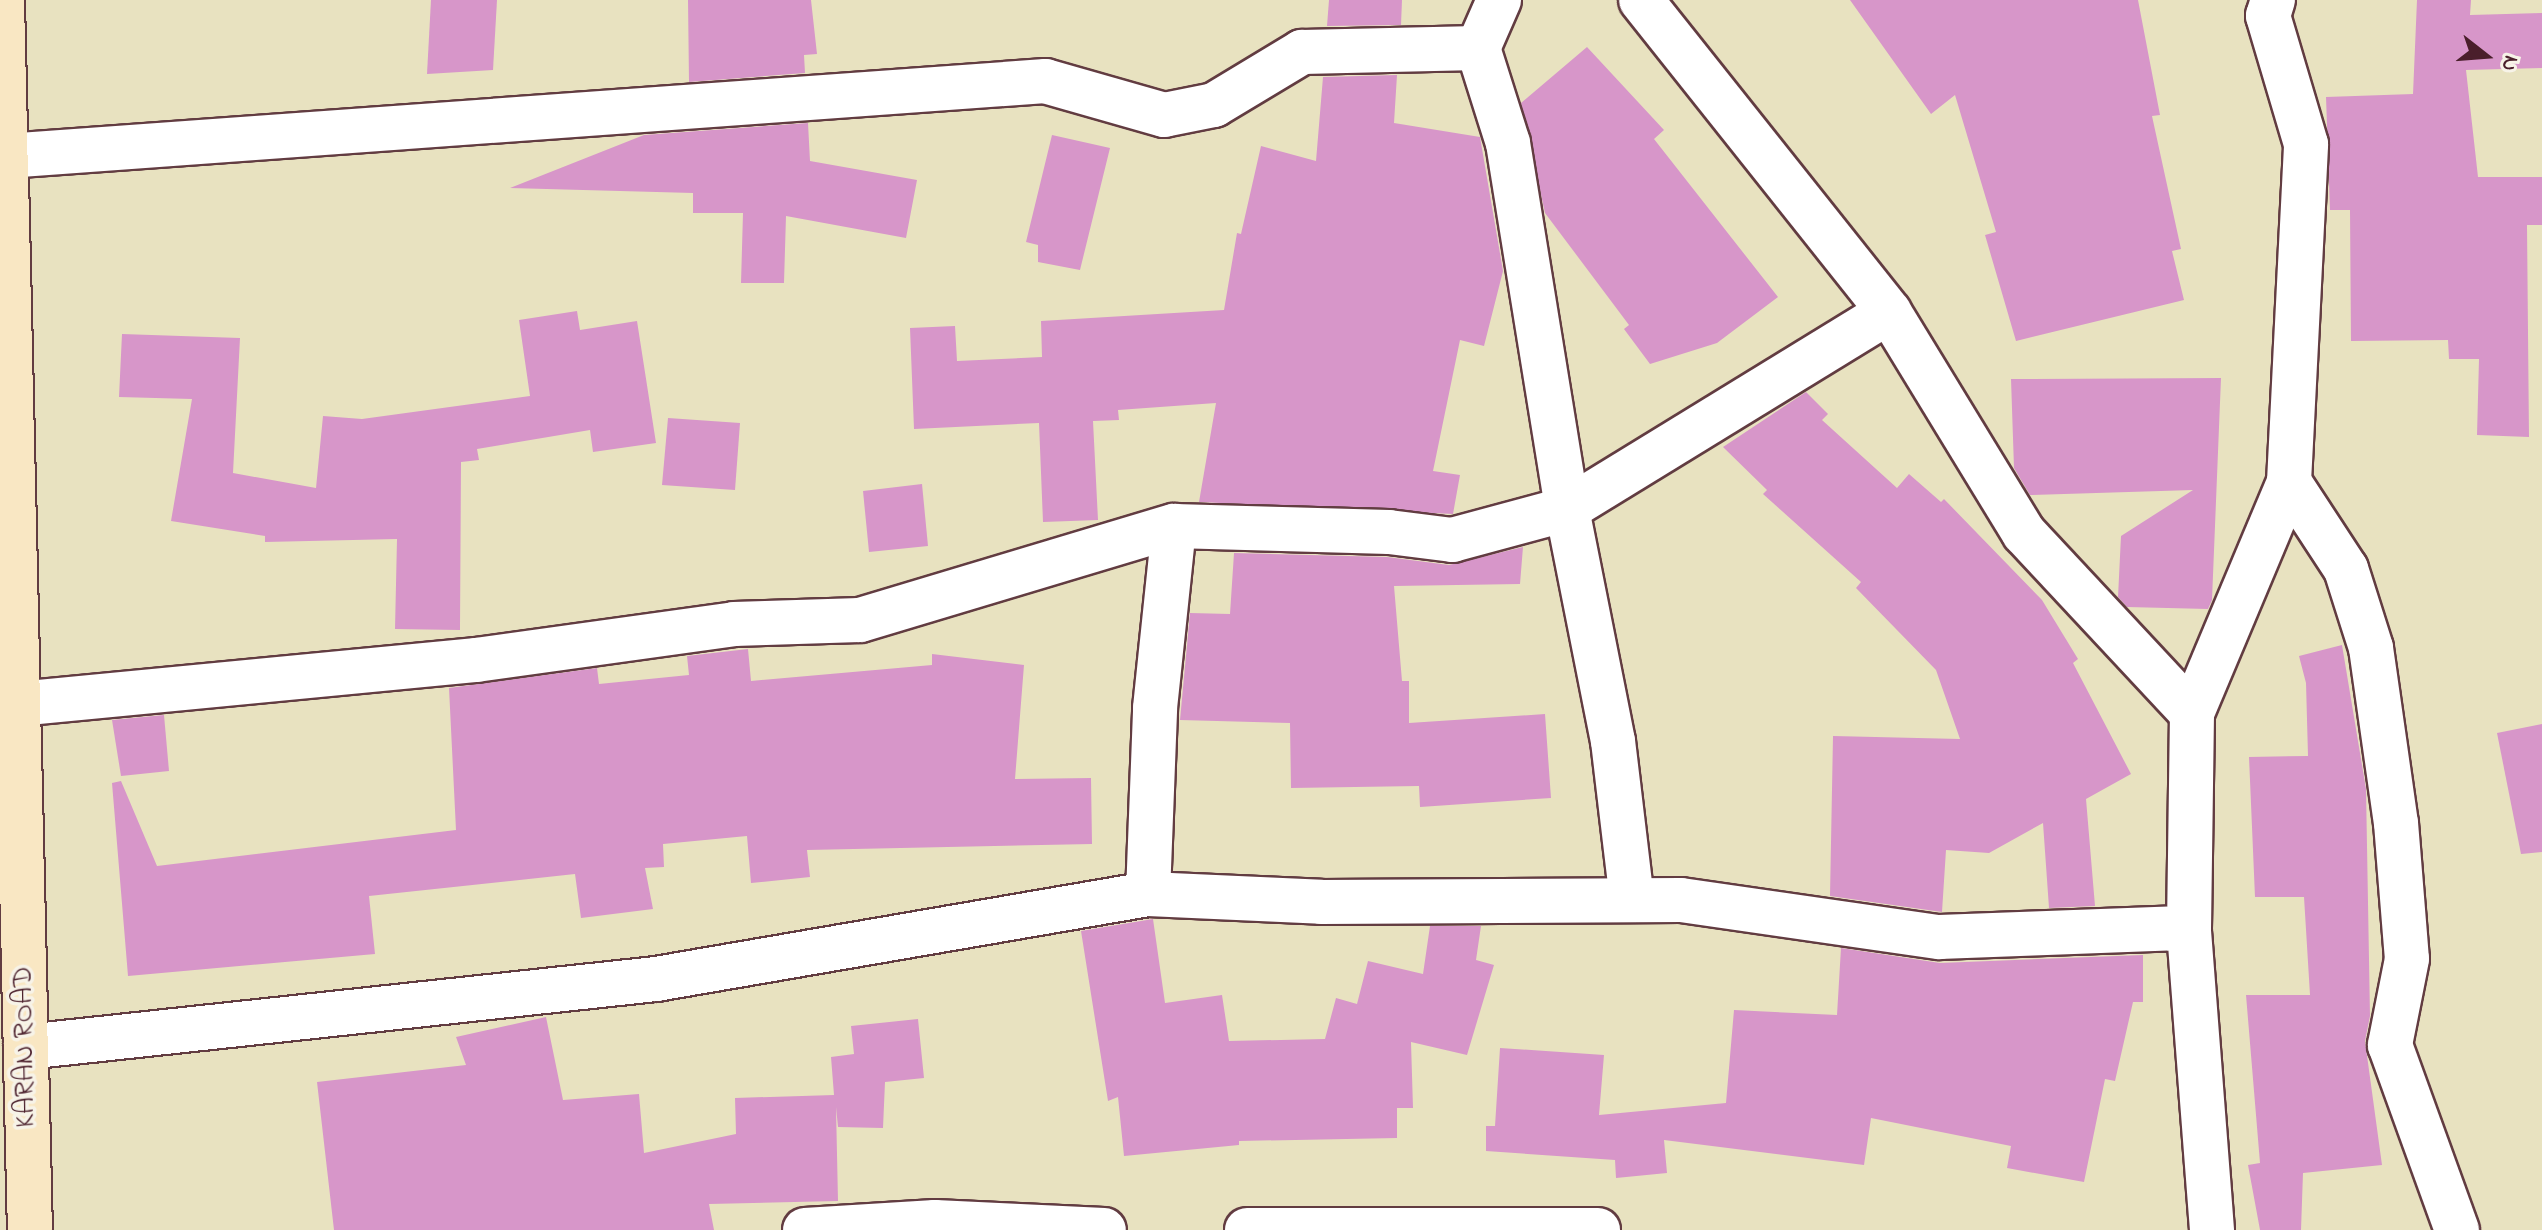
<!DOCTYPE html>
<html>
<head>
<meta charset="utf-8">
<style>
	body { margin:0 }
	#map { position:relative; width:2542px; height:1230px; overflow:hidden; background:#e8e2c0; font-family:"Indie Flower",sans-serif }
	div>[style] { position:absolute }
	.building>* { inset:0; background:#d796c9 }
	.roads { filter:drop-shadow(2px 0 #623c41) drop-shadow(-2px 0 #623c41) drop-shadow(0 2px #623c41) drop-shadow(0 -2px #623c41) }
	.street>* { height:44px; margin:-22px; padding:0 22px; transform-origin:22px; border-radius:22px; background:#fff }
	.secondary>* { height:44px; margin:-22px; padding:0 22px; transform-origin:22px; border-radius:22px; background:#f9e7c3 }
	span { translate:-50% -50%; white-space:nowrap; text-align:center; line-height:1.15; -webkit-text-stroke:7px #f7f3e8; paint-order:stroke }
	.street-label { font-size:28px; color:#4a1f2b }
	.north { position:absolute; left:2446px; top:16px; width:80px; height:80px; -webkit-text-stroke:6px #f7f3e8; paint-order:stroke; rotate:107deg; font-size:22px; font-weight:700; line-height:32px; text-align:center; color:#4a1f2b }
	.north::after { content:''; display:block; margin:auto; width:28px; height:36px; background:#4a1f2b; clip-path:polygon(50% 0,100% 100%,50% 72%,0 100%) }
</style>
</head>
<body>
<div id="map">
	<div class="building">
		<i style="clip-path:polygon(431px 0,497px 0,493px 70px,427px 74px)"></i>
		<i style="clip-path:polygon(688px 0,811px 0,817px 54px,804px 55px,805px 73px,689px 82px)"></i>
		<i style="clip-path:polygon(1329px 0,1402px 0,1401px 25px,1327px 26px)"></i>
		<i style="clip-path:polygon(1850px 0,2138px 0,2160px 115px,2152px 116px,2181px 249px,2172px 251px,2184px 300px,2016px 341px,1985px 235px,1996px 232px,1955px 95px,1931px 114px)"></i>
		<i style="clip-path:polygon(2417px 0,2471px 0,2470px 15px,2542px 13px,2542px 68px,2466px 70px,2478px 177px,2542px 177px,2542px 225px,2527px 225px,2529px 437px,2477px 435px,2479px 359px,2449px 359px,2448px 340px,2351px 341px,2350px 210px,2330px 210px,2326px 97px,2413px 94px)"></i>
		<i style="clip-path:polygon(1587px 47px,1664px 130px,1654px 139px,1778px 297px,1717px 343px,1650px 364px,1624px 329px,1629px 325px,1545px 213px,1521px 103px)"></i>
		<i style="clip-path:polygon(1397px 75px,1394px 123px,1480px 137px,1503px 271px,1484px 346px,1460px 340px,1433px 471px,1460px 475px,1453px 514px,1199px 502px,1216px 403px,1118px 410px,1119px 420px,1093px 421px,1098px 520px,1043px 522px,1039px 423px,914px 429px,910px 328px,955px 326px,957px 361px,1042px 357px,1041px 321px,1224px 310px,1237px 233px,1241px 234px,1261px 146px,1316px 161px,1323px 77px)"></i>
		<i style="clip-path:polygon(808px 123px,810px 161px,917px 180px,906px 238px,786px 216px,784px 283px,741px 283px,743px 213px,693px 213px,693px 193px,510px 188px,644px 135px)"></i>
		<i style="clip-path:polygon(1052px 135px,1110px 148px,1080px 270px,1038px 262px,1038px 245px,1026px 242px)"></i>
		<i style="clip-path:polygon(577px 311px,580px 330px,637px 321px,656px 443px,593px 452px,590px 430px,477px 449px,479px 460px,461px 462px,460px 630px,395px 629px,397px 539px,265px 542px,265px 536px,171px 521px,192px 399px,119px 397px,122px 334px,240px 338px,233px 473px,316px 488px,323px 416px,362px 419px,530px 396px,519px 320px)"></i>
		<i style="clip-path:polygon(2221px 378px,2212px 600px,2208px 609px,2127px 607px,2118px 597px,2121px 536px,2193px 490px,2030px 495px,2014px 468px,2011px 379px)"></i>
		<i style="clip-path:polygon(1806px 392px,1828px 414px,1822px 420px,1897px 488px,1909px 474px,1941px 502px,1944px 499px,2042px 600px,2078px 659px,2073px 663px,2131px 774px,2086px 799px,2095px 906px,2049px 908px,2043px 823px,1989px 853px,1946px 850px,1942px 912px,1830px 896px,1833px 736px,1960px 739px,1936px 670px,1856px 588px,1861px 582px,1763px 494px,1767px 490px,1723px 447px)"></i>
		<i style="clip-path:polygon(668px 418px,740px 423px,735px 490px,662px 485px)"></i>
		<i style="clip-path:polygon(922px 484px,928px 546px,869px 552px,863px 491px)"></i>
		<i style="clip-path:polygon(1523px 547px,1520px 584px,1394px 586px,1402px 681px,1409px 681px,1409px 723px,1545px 714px,1551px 798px,1420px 807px,1419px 786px,1291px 788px,1290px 723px,1180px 720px,1190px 613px,1230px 614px,1234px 553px,1387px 557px,1449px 565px)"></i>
		<i style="clip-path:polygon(2342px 645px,2366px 789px,2370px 1016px,2365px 1041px,2382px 1165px,2303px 1173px,2301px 1230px,2260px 1230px,2248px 1165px,2260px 1163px,2246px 995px,2310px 995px,2304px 897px,2255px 897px,2249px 757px,2308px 756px,2306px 683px,2299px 656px)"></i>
		<i style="clip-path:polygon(748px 649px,751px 681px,932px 665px,932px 654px,1024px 665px,1015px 779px,1091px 778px,1092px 844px,807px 850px,810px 877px,751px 883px,747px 836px,663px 844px,664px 867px,645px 868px,653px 909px,581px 918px,575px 874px,369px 896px,375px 954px,128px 976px,112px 783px,121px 781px,157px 866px,456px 830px,449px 688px,597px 668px,599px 684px,689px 675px,687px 656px)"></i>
		<i style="clip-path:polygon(164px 715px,169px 771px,121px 776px,112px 720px)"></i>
		<i style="clip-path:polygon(2542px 724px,2542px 852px,2521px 854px,2497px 733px)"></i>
		<i style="clip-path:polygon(1153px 919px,1165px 1003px,1222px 995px,1229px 1041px,1325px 1039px,1336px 998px,1357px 1004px,1368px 961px,1423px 974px,1430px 926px,1481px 926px,1476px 960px,1494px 965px,1467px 1055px,1411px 1042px,1413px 1108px,1397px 1108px,1397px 1138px,1239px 1141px,1239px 1145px,1124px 1156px,1118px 1097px,1108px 1101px,1081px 931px)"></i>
		<i style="clip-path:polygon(1841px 948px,1940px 963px,2143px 955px,2143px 1002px,2133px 1002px,2115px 1081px,2105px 1079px,2084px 1182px,2007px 1168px,2011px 1146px,1871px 1118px,1864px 1165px,1664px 1140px,1667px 1173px,1616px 1178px,1615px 1160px,1486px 1151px,1486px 1126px,1495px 1126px,1500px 1048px,1604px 1055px,1599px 1115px,1726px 1103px,1734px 1010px,1837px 1015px)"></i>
		<i style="clip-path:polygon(546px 1017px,563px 1100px,639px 1094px,644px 1153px,736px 1134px,735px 1098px,834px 1095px,831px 1057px,854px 1054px,851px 1026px,918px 1019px,924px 1078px,885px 1082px,883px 1128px,838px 1127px,836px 1107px,838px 1201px,709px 1204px,714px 1230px,334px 1230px,317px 1082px,466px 1065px,456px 1037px)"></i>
	</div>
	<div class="roads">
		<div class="street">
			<i style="left:1499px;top:0;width:52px;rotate:113.6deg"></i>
			<i style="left:1478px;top:48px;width:100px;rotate:72.5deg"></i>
			<i style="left:1508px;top:143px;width:371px;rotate:80.8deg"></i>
			<i style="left:1567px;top:509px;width:237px;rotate:78.8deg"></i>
			<i style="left:1613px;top:741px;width:160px;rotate:83.2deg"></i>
			<i style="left:1641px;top:0;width:399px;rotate:51.5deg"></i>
			<i style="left:1889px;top:312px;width:259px;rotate:58.6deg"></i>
			<i style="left:2024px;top:533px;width:246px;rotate:47deg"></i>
			<i style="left:6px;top:156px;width:1042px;rotate:-4.13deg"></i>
			<i style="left:1045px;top:81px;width:124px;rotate:15.9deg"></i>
			<i style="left:1164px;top:115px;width:51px;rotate:-11.3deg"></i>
			<i style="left:1214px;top:105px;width:103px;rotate:-31.1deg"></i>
			<i style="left:1302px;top:52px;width:176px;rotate:-1.3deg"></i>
			<i style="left:2289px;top:482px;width:104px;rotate:56.8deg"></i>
			<i style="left:2346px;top:569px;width:83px;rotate:72.4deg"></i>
			<i style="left:2371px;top:648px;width:177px;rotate:81.9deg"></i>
			<i style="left:2396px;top:823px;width:136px;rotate:85.4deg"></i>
			<i style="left:2407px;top:959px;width:88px;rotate:101.2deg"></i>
			<i style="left:2390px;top:1045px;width:197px;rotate:70.1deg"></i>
			<i style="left:18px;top:704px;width:460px;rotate:-5.5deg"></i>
			<i style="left:476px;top:660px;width:260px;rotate:-7.9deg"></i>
			<i style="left:734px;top:624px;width:126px;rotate:-1.8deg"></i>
			<i style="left:860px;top:620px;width:328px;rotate:-16.7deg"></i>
			<i style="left:1174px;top:526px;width:215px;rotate:1.6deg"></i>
			<i style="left:1389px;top:532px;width:64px;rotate:7.2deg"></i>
			<i style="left:1452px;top:540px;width:119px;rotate:-15.1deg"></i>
			<i style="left:1567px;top:509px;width:377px;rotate:-31.5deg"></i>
			<i style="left:1148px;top:894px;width:186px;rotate:-87.8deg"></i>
			<i style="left:1155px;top:708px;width:183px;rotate:-84deg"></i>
			<i style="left:26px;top:1047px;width:634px;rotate:-6.16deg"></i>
			<i style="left:656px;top:979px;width:499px;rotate:-9.8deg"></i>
			<i style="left:1148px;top:894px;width:173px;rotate:2.6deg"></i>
			<i style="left:1321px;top:902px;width:360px;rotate:-0.3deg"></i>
			<i style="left:1681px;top:900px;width:261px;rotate:8.2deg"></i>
			<i style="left:1939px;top:937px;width:250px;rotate:-2.1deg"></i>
			<i style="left:805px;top:1230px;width:130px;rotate:-3.5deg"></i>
			<i style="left:935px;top:1222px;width:169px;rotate:2.7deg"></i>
			<i style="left:1247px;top:1230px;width:351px"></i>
			<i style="left:2212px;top:1230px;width:303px;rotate:-94.4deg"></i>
			<i style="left:2189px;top:928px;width:215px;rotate:-89.2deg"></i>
			<i style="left:2192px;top:713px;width:251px;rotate:-67.2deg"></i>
			<i style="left:2289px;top:482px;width:338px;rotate:-87.1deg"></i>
			<i style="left:2306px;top:144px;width:134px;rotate:-106.5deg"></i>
			<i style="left:2268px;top:16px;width:17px;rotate:-73deg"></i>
		</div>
		<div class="secondary">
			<i style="left:2px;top:0;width:1230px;rotate:88.7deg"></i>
		</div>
	</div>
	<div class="street-label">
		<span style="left:26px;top:1047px;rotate:-91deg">KARAN ROAD</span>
	</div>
	<div class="north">N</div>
</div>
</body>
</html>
